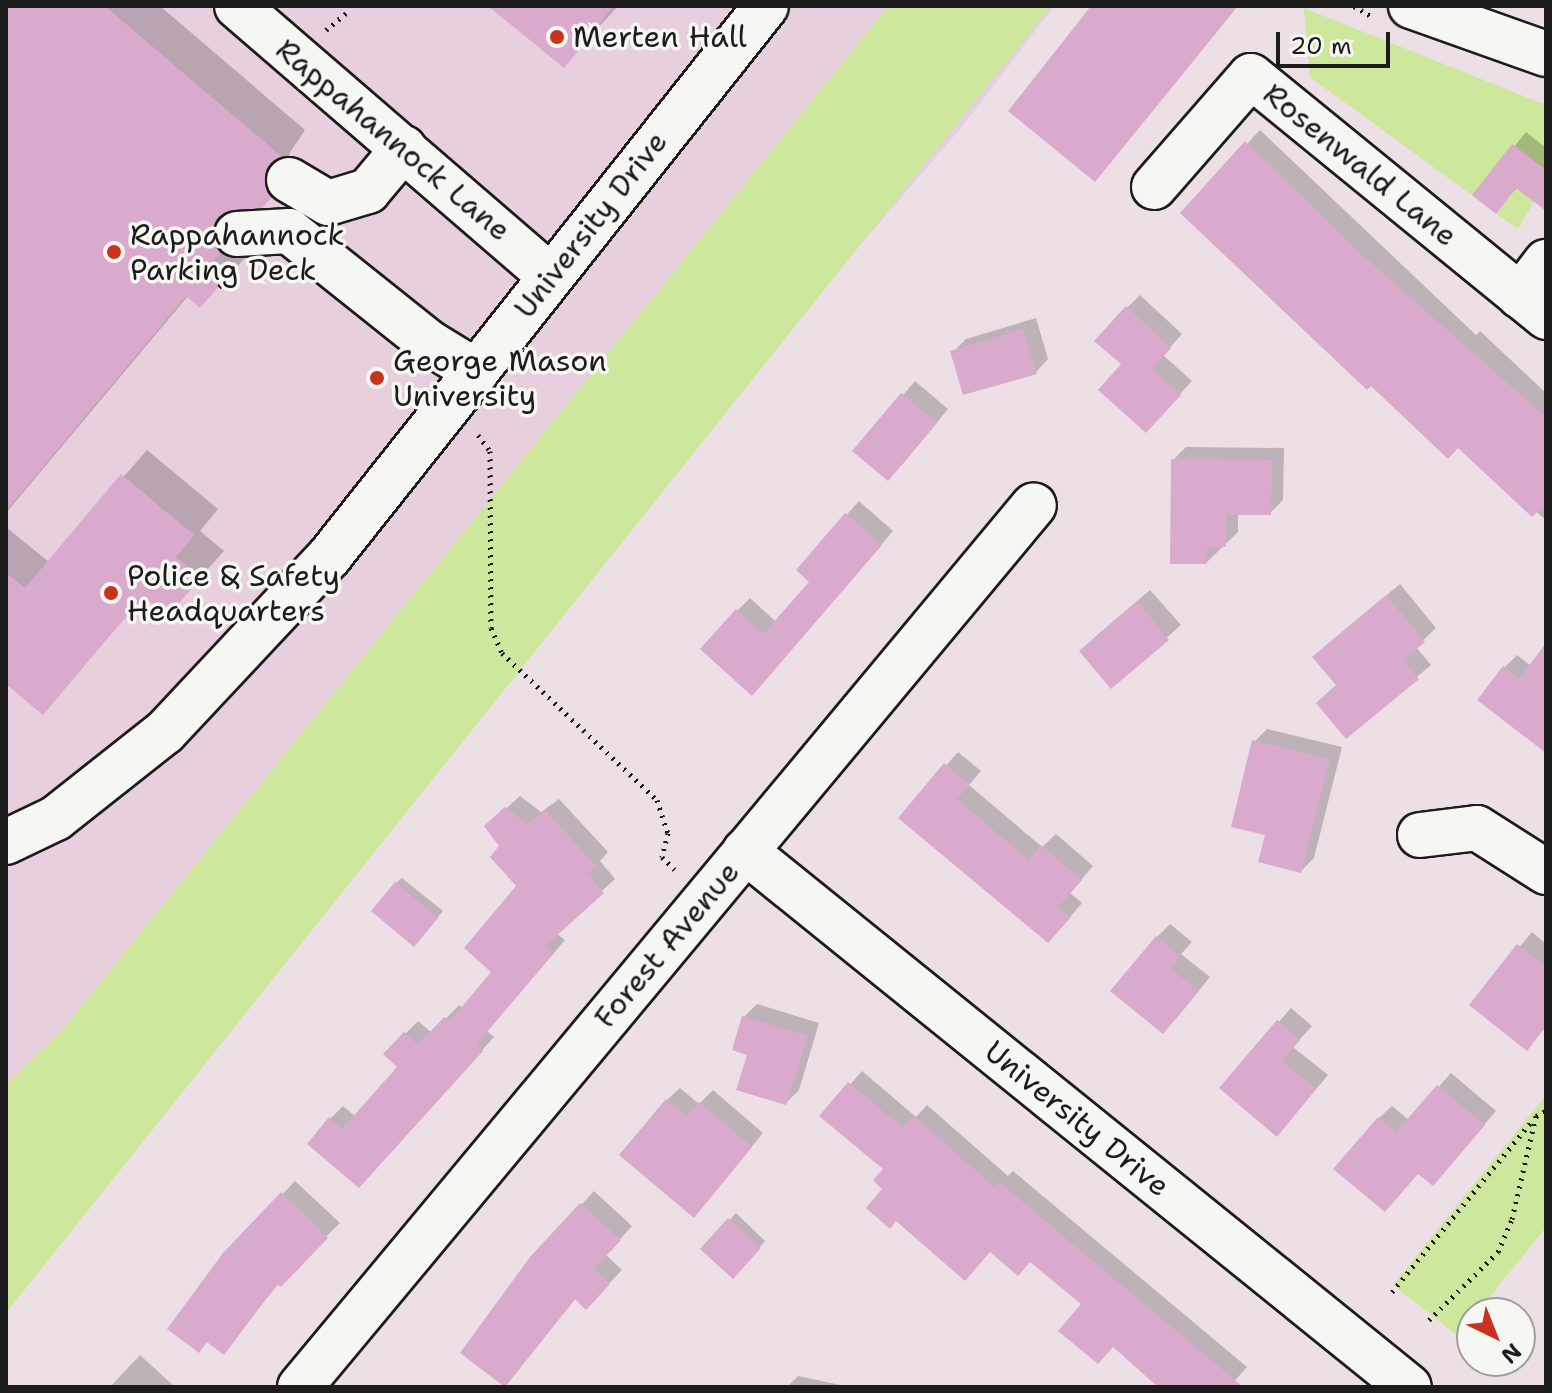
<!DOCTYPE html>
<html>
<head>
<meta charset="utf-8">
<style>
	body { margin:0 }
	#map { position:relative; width:1552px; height:1393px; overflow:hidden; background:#eddfe6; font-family:"Shantell Sans",sans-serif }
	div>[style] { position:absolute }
	.built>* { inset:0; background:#e7cfde }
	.green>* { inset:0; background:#cde79d }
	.shadow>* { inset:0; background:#0003 }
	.building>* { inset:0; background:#d9aacb }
	.path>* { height:5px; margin-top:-2.5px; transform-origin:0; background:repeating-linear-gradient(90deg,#1c1c1c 0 2px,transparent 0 8px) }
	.roads { filter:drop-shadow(2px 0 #1c1c1c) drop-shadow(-2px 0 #1c1c1c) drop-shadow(0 2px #1c1c1c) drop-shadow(0 -2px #1c1c1c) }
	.minor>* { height:44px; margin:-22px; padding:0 22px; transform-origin:22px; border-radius:22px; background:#f6f6f2 }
	.dots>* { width:22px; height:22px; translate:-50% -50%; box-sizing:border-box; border:4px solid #f6f6f2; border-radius:50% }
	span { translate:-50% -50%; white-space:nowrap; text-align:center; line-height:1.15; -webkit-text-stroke:7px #f6f6f2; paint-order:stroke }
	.poi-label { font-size:30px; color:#1c1c1c }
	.left { translate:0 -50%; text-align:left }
	.street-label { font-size:30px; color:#1c1c1c }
	.frame { position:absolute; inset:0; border:8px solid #1c1c1c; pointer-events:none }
	.north { position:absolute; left:1456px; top:1297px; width:80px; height:80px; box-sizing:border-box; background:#f6f6f2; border:2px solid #9f9f9c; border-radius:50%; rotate:137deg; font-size:22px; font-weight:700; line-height:32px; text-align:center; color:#1c1c1c }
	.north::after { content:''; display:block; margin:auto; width:28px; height:36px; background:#c8321e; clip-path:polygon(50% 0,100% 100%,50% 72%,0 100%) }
	.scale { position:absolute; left:1276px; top:32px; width:114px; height:36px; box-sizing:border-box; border:4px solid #1c1c1c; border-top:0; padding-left:10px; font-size:24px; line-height:28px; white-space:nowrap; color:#1c1c1c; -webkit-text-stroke:6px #f6f6f2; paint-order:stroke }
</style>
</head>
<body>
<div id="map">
	<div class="built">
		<i style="clip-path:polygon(6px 6px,1054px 6px,966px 122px,6px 1240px)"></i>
	</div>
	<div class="green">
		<i style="clip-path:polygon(888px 6px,1051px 6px,6px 1313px,6px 1085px,62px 1030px)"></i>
		<i style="clip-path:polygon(1304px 8px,1546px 105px,1546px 180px,1518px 229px,1310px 77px)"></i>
		<i style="clip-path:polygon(1546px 1095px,1546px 1227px,1458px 1336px,1393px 1285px)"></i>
	</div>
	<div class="shadow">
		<i style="clip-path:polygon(6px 6px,160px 6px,305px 130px,289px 154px,296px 170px,261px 206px,236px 209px,245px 226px,230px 243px,247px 256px,200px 305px,188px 296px,6px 513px)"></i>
		<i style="clip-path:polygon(491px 6px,618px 6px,564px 65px)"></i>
		<i style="clip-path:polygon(1260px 130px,1476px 335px,1480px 331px,1546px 393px,1546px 520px,1183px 213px)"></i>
		<i style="clip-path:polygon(1526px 132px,1546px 148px,1546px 206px,1518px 187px,1495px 211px,1475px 195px)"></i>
		<i style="clip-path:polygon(1140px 295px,1182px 334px,1163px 355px,1192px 381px,1159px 417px,1124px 364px,1127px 308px)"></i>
		<i style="clip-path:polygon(1036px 318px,1048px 359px,1036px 372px,953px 352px,966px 339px)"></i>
		<i style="clip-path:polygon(915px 381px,948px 409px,901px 466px,855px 451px)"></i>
		<i style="clip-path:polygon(1186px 447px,1284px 448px,1283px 500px,1270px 513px,1238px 513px,1238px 532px,1207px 562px,1173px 460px)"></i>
		<i style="clip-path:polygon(147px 450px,218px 509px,200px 531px,224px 551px,167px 614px,145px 595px,43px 712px,6px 681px,6px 527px,49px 562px)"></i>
		<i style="clip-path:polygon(859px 501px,893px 531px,764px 681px,737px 611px,750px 598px,776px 622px,812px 582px,798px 570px)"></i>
		<i style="clip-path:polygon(1400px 584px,1436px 628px,1416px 647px,1431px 665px,1346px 736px,1328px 644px)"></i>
		<i style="clip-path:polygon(1150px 590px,1181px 625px,1111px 686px,1094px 638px)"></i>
		<i style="clip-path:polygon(1546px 647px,1546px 750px,1504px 668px,1517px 655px,1531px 666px)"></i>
		<i style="clip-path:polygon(1267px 729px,1342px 747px,1314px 858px,1301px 871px,1268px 834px,1254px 742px)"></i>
		<i style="clip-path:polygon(958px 752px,981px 771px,969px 785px,1042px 847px,1056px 834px,1093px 866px,1070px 893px,1082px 903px,1061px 928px,900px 818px)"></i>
		<i style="clip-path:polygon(520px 796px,541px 812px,559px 799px,608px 852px,600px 861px,615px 879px,556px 933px,565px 940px,487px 1031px,494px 1037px,372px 1172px,330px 1119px,343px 1106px,356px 1117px,400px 1067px,405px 1034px,418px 1021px,432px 1033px,459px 1005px,463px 1009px,494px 972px,519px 886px,502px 846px,500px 814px)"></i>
		<i style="clip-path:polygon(402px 878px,443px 911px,420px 939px,396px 883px)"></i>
		<i style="clip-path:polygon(1170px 924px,1192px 942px,1181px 954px,1210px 977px,1176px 1019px,1157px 937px)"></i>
		<i style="clip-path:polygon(1532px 932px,1546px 944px,1546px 1027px,1527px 1048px,1472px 1004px)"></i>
		<i style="clip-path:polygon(757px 1004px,819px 1023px,799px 1090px,786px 1103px,750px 1053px,744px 1017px)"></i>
		<i style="clip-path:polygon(1291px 1008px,1312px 1026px,1293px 1047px,1328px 1075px,1289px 1121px,1222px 1088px)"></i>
		<i style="clip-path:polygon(862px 1071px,916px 1117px,927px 1105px,1008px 1176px,1013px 1171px,1247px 1367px,1229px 1387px,1162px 1387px,1084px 1303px,1031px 1260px,991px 1250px,885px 1189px,886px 1169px,822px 1116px)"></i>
		<i style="clip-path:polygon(1451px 1073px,1496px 1111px,1433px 1184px,1379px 1118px,1392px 1106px,1409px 1120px)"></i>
		<i style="clip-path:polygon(680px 1088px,699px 1104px,713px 1090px,763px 1133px,706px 1202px,667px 1100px)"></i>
		<i style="clip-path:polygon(295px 1181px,340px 1223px,279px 1283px,224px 1352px,209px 1340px,199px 1350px,225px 1255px)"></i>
		<i style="clip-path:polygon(594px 1191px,632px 1226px,606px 1255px,622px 1270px,599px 1294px,576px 1298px,506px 1385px,532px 1258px)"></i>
		<i style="clip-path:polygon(736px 1213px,765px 1241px,733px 1277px,703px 1249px)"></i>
		<i style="clip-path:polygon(140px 1355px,175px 1387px,110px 1387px)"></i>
		<i style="clip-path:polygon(798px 1376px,850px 1387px,787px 1387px)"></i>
	</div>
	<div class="building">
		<i style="clip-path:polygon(6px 6px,105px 6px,282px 157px,267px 168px,264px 181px,272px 197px,262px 208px,224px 213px,214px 224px,212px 236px,221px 252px,206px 269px,223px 282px,200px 308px,186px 296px,6px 511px)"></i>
		<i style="clip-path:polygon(488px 6px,614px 6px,564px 68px)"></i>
		<i style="clip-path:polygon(1091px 6px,1238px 6px,1095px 182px,1008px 111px)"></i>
		<i style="clip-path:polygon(1245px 141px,1361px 254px,1546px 417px,1546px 503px,1532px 517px,1458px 448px,1448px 459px,1371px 386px,1367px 390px,1180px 213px)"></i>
		<i style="clip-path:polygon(1512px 144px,1546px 170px,1546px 211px,1516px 188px,1496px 214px,1472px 195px)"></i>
		<i style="clip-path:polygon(1126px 306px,1171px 348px,1152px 369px,1181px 395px,1146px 433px,1098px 390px,1121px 364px,1094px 341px)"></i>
		<i style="clip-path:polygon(1023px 329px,1037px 374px,963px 395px,950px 351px)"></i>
		<i style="clip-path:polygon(901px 393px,937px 423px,888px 481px,852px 451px)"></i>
		<i style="clip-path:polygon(1171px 459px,1272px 460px,1271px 515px,1226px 515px,1226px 547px,1207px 547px,1207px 564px,1170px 564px)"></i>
		<i style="clip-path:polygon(121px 474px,194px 535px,176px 557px,201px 578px,167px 617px,143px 596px,43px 715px,6px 684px,6px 573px,25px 588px)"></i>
		<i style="clip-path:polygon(845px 513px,882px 545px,752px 696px,700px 649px,736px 609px,763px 634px,809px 582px,796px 570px)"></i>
		<i style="clip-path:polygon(1386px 595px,1425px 642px,1403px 660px,1419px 679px,1346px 739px,1316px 703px,1336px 685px,1312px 657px)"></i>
		<i style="clip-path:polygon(1137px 601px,1169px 640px,1111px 689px,1079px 651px)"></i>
		<i style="clip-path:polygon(1546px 643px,1546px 753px,1477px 700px,1503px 666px,1519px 679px)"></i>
		<i style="clip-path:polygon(1252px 740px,1330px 760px,1301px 873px,1258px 862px,1265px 835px,1231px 827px)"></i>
		<i style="clip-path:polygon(944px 763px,970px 785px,957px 799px,1029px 860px,1041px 845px,1082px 880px,1058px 907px,1071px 917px,1048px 943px,898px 818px)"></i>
		<i style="clip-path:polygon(505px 807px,527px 824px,545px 810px,597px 867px,587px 874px,604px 893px,544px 947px,553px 954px,476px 1045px,483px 1051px,359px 1188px,307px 1144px,329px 1117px,342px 1129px,397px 1067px,383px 1054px,404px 1032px,418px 1045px,444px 1017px,450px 1021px,491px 972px,464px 948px,516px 886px,490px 857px,499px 846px,484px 826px)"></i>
		<i style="clip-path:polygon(395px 882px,438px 918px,414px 947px,371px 911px)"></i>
		<i style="clip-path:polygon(1156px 936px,1180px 956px,1170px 968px,1199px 991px,1163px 1034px,1110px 991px)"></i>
		<i style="clip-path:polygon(1517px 944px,1546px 967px,1546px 1026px,1527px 1051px,1469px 1005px)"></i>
		<i style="clip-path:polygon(742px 1016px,808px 1036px,786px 1105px,736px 1090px,747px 1055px,732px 1050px)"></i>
		<i style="clip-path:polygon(1277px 1020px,1300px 1040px,1282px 1061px,1316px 1089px,1277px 1137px,1219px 1088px)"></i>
		<i style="clip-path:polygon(848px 1082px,902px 1127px,914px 1116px,994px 1187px,999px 1182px,1243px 1387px,1158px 1387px,1113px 1347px,1098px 1364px,1058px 1331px,1081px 1304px,1030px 1262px,1018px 1276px,990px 1252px,965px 1281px,896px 1221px,890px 1229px,866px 1208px,882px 1189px,873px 1180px,883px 1169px,819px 1116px)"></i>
		<i style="clip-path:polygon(1437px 1085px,1485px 1125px,1433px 1186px,1418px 1174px,1385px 1212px,1333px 1169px,1378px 1117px,1396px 1132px)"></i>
		<i style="clip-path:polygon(666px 1099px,686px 1116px,699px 1102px,752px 1147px,694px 1218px,619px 1155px)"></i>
		<i style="clip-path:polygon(281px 1192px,328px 1238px,281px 1287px,277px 1284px,224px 1355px,207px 1342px,199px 1353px,167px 1329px,223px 1253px)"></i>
		<i style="clip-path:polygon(580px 1203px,621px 1240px,594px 1269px,610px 1284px,586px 1310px,575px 1299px,505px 1387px,460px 1353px,530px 1257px)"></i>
		<i style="clip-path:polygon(728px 1218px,761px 1248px,733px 1279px,700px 1249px)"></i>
	</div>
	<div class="path">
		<i style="left:1354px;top:6px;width:23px;rotate:31deg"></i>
		<i style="left:326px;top:30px;width:31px;rotate:-40deg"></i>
		<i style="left:219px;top:287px;width:19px;rotate:-43deg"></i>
		<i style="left:478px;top:435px;width:20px;rotate:53deg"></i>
		<i style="left:490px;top:451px;width:177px;rotate:89.7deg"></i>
		<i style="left:491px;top:628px;width:27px;rotate:66deg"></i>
		<i style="left:502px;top:653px;width:214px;rotate:43.5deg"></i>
		<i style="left:657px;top:800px;width:35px;rotate:72deg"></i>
		<i style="left:668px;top:833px;width:25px;rotate:104deg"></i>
		<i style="left:662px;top:857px;width:21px;rotate:45deg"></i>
		<i style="left:1392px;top:1292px;width:222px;rotate:-50.7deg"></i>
		<i style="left:1429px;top:1320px;width:97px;rotate:-44.6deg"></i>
		<i style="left:1498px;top:1252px;width:36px;rotate:-67deg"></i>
		<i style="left:1512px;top:1219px;width:106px;rotate:-76.9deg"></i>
		<i style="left:1536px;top:1116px;width:11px;rotate:-27deg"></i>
	</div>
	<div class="roads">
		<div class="minor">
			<i style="left:237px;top:6px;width:412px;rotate:40.8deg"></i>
			<i style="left:1411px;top:6px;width:143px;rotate:19.6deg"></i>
			<i style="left:289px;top:180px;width:45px;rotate:30.5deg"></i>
			<i style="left:328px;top:203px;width:42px;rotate:-16.7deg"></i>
			<i style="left:368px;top:191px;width:56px;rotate:-50.1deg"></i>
			<i style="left:1154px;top:187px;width:147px;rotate:-48.9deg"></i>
			<i style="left:1251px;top:76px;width:381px;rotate:39.2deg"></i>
			<i style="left:237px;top:234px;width:52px;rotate:-3.3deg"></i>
			<i style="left:289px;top:231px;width:178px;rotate:38.6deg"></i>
			<i style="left:428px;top:342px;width:57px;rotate:31.5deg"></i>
			<i style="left:1520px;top:296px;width:43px;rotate:-52.6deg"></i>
			<i style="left:1420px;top:835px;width:57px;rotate:-7deg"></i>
			<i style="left:1477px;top:828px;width:82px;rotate:32.5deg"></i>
			<i style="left:6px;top:842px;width:55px;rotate:-25.6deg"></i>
			<i style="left:56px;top:818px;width:139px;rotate:-38.3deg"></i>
			<i style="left:165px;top:732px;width:240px;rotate:-46.9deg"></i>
			<i style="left:329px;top:557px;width:703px;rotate:-51.58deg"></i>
			<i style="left:745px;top:851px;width:853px;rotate:38.91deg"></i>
			<i style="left:300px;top:1387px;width:1147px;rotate:-50.23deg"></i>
		</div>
	</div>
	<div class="dots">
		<i style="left:557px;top:37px;background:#c8321e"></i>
		<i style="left:114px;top:252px;background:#c8321e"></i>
		<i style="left:377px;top:378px;background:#c8321e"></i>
		<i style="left:111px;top:593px;background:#c8321e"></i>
	</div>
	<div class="poi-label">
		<span class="left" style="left:573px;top:37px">Merten Hall</span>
		<span class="left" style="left:130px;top:252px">Rappahannock<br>Parking Deck</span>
		<span class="left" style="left:393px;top:378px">George Mason<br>University</span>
		<span class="left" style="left:127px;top:593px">Police &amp; Safety<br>Headquarters</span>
	</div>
	<div class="street-label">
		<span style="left:393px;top:140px;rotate:40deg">Rappahannock Lane</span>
		<span style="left:1360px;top:165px;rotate:39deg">Rosenwald Lane</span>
		<span style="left:591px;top:225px;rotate:-52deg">University Drive</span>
		<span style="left:667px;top:945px;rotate:-50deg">Forest Avenue</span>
		<span style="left:1077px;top:1119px;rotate:39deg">University Drive</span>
	</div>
	<div class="frame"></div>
	<div class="north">N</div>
	<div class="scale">20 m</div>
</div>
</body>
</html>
